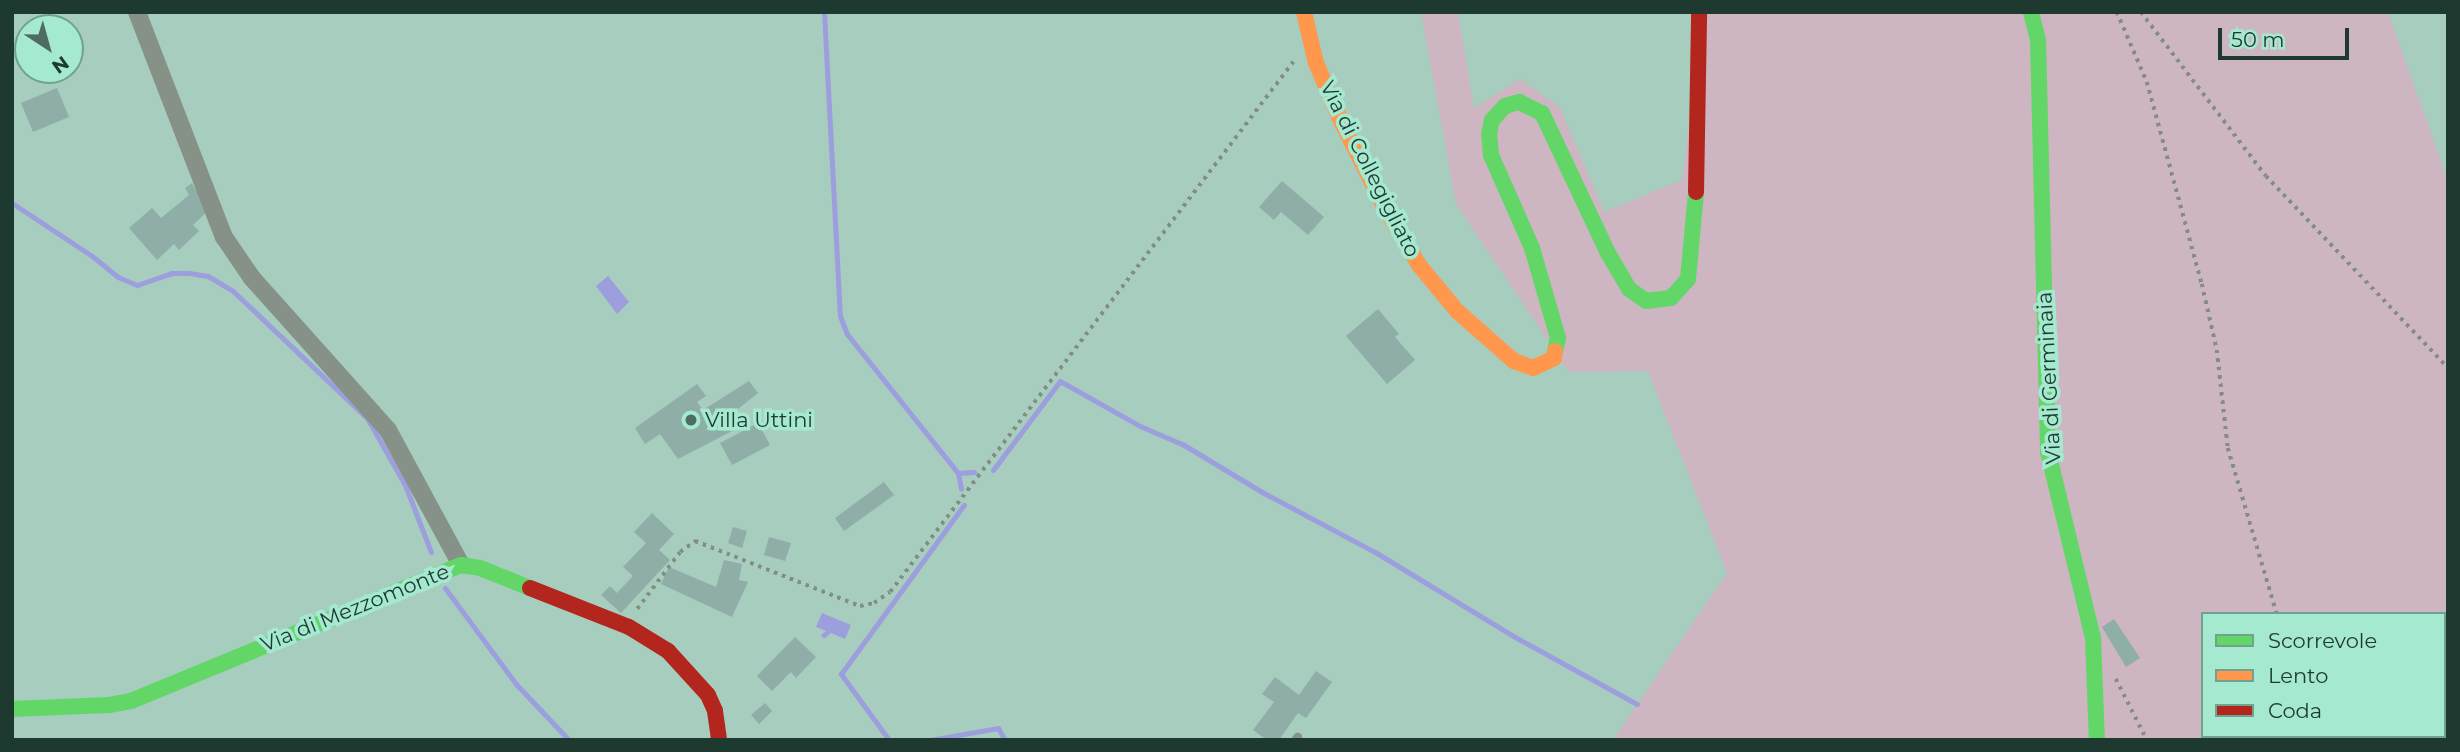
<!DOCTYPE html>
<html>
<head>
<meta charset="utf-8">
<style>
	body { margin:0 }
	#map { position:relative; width:2460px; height:752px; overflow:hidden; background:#a7cdbf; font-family:Montserrat,sans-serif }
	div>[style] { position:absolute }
	.green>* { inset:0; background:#cdb5c2 }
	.water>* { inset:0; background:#9d9edd }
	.stream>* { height:5px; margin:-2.5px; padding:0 2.5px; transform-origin:2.5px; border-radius:2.5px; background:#9d9edd }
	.building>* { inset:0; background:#8eaea7 }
	.path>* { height:3.5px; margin-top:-1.75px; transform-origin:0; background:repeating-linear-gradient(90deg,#828d84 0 3.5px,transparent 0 8.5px) }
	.lane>* { height:9px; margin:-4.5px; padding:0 4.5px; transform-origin:4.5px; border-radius:4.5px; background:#869187 }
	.street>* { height:18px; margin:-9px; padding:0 9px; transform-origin:9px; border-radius:9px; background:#869187 }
	.fast>* { height:16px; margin:-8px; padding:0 8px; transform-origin:8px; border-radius:8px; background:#63d668 }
	.slow>* { height:16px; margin:-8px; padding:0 8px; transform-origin:8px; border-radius:8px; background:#ff974d }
	.jam>* { height:16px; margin:-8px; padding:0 8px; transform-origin:8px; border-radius:8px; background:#b3261e }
	.dots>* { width:19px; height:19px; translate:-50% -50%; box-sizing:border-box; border:4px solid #a5e9d0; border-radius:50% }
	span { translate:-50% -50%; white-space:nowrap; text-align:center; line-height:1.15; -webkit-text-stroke:7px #a5e9d0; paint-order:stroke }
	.street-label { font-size:21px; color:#1e3a30 }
	.poi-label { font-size:21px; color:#1e3a30 }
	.left { translate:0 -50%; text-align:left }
	.frame { position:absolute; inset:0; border:14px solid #1e3a30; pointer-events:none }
	.legend { position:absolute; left:2201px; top:612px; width:245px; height:126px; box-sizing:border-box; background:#a5e9d0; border:2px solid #6fa390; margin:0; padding:9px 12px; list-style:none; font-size:21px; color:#1e3a30 }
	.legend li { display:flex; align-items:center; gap:14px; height:35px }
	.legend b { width:35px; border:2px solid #6fa390 }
	.north { position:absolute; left:14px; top:14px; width:70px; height:70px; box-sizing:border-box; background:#a5e9d0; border:2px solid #6fa390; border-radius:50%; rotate:144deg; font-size:19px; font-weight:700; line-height:28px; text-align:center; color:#1e3a30 }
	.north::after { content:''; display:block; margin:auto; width:24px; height:32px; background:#4e6d62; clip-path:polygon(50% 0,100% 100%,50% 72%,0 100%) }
	.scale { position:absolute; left:2218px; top:28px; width:131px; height:32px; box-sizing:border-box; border:4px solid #1e3a30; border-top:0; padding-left:9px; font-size:21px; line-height:24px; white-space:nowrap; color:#1e3a30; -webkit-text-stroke:5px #a5e9d0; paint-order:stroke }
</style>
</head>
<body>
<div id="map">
	<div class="green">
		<i style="clip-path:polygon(evenodd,1421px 12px,1458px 12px,1474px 108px,1520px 79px,1560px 107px,1604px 212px,1682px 180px,1704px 12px,2388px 12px,2448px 181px,2448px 740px,1613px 740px,1727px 573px,1648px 371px,1569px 372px,1456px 204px,1421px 12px,2203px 614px,2444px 614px,2444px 736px,2203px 736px,2203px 614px)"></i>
	</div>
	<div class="water">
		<i style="clip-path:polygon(608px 276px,629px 302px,617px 314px,596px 286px)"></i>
		<i style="clip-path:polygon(822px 613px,851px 625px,845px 639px,831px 633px,824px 639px,821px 635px,826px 631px,816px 627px)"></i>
	</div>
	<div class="stream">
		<i style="left:824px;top:12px;width:304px;rotate:87deg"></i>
		<i style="left:840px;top:316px;width:19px;rotate:69deg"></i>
		<i style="left:847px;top:334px;width:178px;rotate:51.4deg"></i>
		<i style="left:958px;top:473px;width:16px;rotate:79deg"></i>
		<i style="left:12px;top:203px;width:96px;rotate:33.5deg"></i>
		<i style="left:92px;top:256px;width:33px;rotate:39deg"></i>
		<i style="left:118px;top:277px;width:21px;rotate:23deg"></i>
		<i style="left:137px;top:285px;width:36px;rotate:-19deg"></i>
		<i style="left:171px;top:273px;width:18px"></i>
		<i style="left:189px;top:273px;width:19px;rotate:9deg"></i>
		<i style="left:208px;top:276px;width:29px;rotate:31deg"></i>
		<i style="left:233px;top:291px;width:185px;rotate:43.5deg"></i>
		<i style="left:367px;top:418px;width:77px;rotate:60.4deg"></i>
		<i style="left:405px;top:485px;width:72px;rotate:68.8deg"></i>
		<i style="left:993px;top:470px;width:111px;rotate:-53deg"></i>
		<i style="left:1060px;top:381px;width:92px;rotate:29.4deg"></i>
		<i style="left:1140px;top:426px;width:48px;rotate:23.4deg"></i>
		<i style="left:1184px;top:445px;width:91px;rotate:31.1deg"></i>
		<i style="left:1262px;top:492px;width:128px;rotate:28deg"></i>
		<i style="left:1375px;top:552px;width:164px;rotate:31.3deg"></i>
		<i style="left:1515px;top:637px;width:139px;rotate:28.8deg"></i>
		<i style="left:958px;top:473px;width:16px;rotate:-4deg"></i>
		<i style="left:445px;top:588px;width:119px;rotate:53.5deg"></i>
		<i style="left:516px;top:684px;width:77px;rotate:46.6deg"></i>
		<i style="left:889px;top:740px;width:82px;rotate:-126deg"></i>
		<i style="left:841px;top:674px;width:209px;rotate:-54deg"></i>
		<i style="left:930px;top:740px;width:69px;rotate:-10deg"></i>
		<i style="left:998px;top:728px;width:14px;rotate:60deg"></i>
	</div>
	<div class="building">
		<i style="clip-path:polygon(57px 88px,69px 117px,33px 132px,21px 103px)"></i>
		<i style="clip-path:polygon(1282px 181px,1324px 217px,1308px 235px,1281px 212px,1274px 220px,1259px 207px)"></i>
		<i style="clip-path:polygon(192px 183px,208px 211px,193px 225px,199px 231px,179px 250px,174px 244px,157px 260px,129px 228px,152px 208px,161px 218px,189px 195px,185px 188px)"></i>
		<i style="clip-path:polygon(1378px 309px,1399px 334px,1395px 337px,1415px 360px,1387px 384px,1346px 336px)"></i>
		<i style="clip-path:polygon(749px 381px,758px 393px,733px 413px,740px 427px,678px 459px,660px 434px,645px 444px,635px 428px,697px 384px,706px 396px,697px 402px,703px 410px)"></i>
		<i style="clip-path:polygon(758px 423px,770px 445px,732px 465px,720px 443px)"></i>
		<i style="clip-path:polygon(884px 482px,894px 495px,844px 531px,835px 518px)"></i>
		<i style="clip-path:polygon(652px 513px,674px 534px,659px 550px,670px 560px,621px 613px,601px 595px,610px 586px,617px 593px,633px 576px,623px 567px,646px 543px,634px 532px)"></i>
		<i style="clip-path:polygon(733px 527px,747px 531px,742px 548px,728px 543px)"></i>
		<i style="clip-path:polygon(769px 537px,791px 543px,785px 561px,764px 555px)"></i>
		<i style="clip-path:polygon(724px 560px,742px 564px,739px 580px,748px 582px,732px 617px,661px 584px,669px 567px,716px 587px)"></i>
		<i style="clip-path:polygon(2114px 619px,2140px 658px,2126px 667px,2102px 627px)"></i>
		<i style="clip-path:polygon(795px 637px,816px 657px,796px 678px,791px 672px,772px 691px,757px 676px)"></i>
		<i style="clip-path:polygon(1316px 671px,1332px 682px,1306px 718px,1298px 713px,1279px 740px,1267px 740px,1253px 730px,1274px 702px,1262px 694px,1275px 677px,1299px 695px)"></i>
		<i style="clip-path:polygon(765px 703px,772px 711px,759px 724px,751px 715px)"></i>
	</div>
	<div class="path">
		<i style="left:2117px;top:12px;width:76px;rotate:66.8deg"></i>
		<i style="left:2147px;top:82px;width:209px;rotate:74.8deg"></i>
		<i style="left:2202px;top:284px;width:68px;rotate:77.2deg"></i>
		<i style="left:2217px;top:350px;width:99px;rotate:83.6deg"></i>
		<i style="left:2228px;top:448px;width:173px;rotate:73.6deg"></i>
		<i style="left:2141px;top:12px;width:206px;rotate:52.7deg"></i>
		<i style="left:2266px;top:176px;width:265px;rotate:46.5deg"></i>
		<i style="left:637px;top:609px;width:71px;rotate:-53deg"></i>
		<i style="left:680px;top:552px;width:19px;rotate:-36deg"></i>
		<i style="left:695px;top:541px;width:177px;rotate:21.5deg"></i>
		<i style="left:860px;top:606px;width:14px;rotate:-12deg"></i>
		<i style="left:874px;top:603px;width:19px;rotate:-35deg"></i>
		<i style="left:890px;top:592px;width:666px;rotate:-52.75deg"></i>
		<i style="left:2116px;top:679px;width:68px;rotate:63.1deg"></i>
		<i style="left:2314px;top:736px;width:4px;rotate:63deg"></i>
	</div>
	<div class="lane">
		<i style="left:1295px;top:740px;width:4px;rotate:-56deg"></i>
	</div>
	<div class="street">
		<i style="left:137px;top:12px;width:241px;rotate:68.9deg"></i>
		<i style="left:224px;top:237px;width:50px;rotate:55.7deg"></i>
		<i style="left:252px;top:278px;width:204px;rotate:48.2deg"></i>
		<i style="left:388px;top:430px;width:153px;rotate:61.6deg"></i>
	</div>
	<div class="fast">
		<i style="left:2031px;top:12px;width:29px;rotate:76deg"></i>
		<i style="left:2038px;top:40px;width:412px;rotate:88.6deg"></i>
		<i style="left:2048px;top:452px;width:191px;rotate:76.4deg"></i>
		<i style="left:2093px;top:638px;width:102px;rotate:87.8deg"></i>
		<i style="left:1555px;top:351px;width:13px;rotate:-77deg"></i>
		<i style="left:1558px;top:338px;width:94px;rotate:-106.1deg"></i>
		<i style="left:1532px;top:248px;width:102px;rotate:-113.8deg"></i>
		<i style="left:1491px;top:155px;width:21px;rotate:-95deg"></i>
		<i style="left:1489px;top:134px;width:14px;rotate:-78deg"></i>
		<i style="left:1492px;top:120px;width:19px;rotate:-47deg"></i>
		<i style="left:1505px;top:106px;width:15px;rotate:-16deg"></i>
		<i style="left:1519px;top:102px;width:25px;rotate:26deg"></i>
		<i style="left:1542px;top:113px;width:155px;rotate:64.8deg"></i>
		<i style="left:1608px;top:253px;width:42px;rotate:59.7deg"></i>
		<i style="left:1629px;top:289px;width:21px;rotate:35deg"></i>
		<i style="left:1646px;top:301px;width:25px;rotate:-7deg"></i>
		<i style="left:1671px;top:298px;width:25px;rotate:-48deg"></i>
		<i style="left:1688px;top:279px;width:87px;rotate:-84.7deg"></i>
		<i style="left:12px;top:709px;width:97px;rotate:-2.4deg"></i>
		<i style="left:109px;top:705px;width:22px;rotate:-10deg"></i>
		<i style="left:131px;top:701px;width:357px;rotate:-22.4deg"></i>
		<i style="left:461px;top:565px;width:19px;rotate:9deg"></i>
		<i style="left:480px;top:568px;width:54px;rotate:21.8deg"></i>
	</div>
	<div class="slow">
		<i style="left:1304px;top:12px;width:52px;rotate:76.8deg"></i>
		<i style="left:1316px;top:63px;width:63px;rotate:66.7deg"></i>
		<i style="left:1341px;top:121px;width:97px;rotate:63.2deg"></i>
		<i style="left:1385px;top:208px;width:66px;rotate:59.2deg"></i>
		<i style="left:1419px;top:265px;width:60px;rotate:50.4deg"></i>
		<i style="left:1457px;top:311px;width:76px;rotate:41.3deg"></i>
		<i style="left:1514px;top:361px;width:20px;rotate:20deg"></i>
		<i style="left:1533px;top:368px;width:23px;rotate:-25deg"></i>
		<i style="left:1554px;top:358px;width:7px;rotate:-82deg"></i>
	</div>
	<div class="jam">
		<i style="left:1696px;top:192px;width:180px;rotate:-89deg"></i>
		<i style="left:530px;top:588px;width:106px;rotate:21.5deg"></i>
		<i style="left:629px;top:627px;width:46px;rotate:31.6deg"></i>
		<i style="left:668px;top:651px;width:59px;rotate:47.7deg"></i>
		<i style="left:708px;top:695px;width:17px;rotate:66deg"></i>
		<i style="left:715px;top:711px;width:29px;rotate:82deg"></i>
	</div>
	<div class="dots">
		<i style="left:691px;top:420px;background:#4e6d62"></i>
	</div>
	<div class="street-label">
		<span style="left:1370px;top:169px;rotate:63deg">Via di Collegigliato</span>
		<span style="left:2049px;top:378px;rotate:-93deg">Via di Germinaia</span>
		<span style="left:355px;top:608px;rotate:-22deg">Via di Mezzomonte</span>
	</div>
	<div class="poi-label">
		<span class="left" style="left:705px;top:420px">Villa Uttini</span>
	</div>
	<div class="frame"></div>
	<ul class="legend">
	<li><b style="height:9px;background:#63d668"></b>Scorrevole</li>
	<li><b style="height:9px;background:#ff974d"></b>Lento</li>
	<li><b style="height:9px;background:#b3261e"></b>Coda</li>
	</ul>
	<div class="north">N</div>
	<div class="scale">50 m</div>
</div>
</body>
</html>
